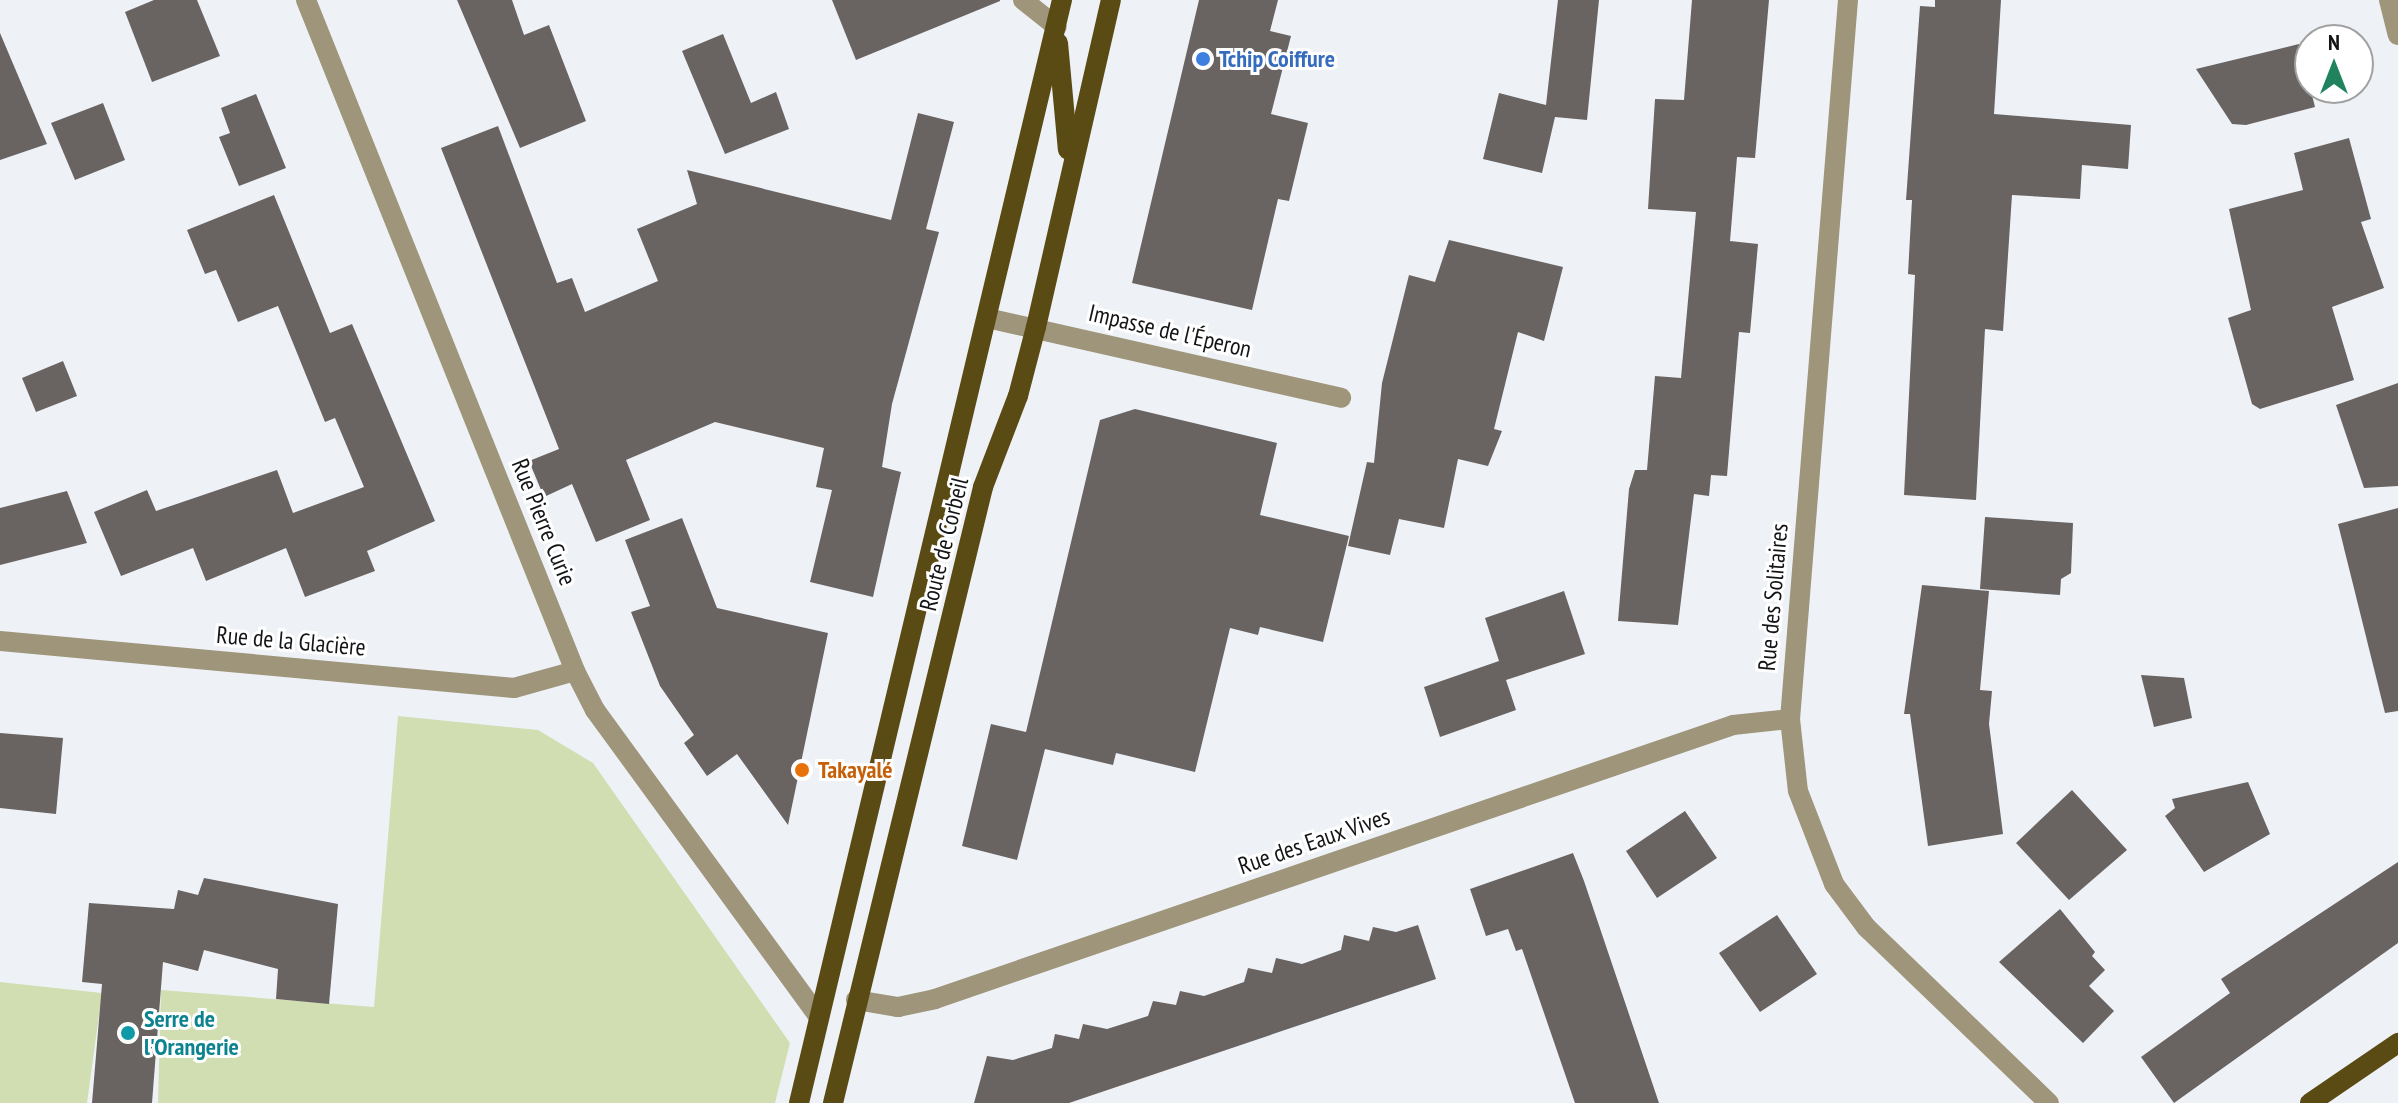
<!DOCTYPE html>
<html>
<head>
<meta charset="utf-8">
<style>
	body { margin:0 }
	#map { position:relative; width:2398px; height:1103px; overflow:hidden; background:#eef2f7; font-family:"PT Sans Narrow",sans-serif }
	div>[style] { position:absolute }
	.green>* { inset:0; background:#d0deb2 }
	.building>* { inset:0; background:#696362 }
	.minor>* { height:20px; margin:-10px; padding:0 10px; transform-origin:10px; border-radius:10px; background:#9e957a }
	.major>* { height:20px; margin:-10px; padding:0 10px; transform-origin:10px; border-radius:10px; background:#5a4a13 }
	.dots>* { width:22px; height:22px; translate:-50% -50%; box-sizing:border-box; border:4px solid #fff; border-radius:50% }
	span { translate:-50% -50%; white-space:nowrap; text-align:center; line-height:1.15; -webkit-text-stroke:6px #fff; paint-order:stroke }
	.shop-label { font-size:24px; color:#366cbe; font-weight:700 }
	.left { translate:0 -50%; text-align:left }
	.street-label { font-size:24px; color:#131416 }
	.food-label { font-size:24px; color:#c56008; font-weight:700 }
	.culture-label { font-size:24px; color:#0d838f; font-weight:700 }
	.north { position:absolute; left:2294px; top:24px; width:80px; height:80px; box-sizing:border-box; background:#fff; border:2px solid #a1a1a2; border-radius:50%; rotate:0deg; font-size:22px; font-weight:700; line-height:32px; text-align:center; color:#131416 }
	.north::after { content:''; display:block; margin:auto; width:28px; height:36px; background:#20835d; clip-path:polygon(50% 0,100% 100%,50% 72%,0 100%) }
</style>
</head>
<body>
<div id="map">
	<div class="green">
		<i style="clip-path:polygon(398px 716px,538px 730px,593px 763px,790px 1043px,775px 1103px,158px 1103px,161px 990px,374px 1007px)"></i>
		<i style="clip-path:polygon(0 982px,102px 993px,87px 1103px,0 1103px)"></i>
	</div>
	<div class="building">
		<i style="clip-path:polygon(154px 0,197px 0,220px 56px,152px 82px,125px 12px)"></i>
		<i style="clip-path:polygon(457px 0,512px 0,524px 35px,549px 25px,586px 121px,520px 148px)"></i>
		<i style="clip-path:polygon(832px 0,1000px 0,1000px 1px,856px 60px)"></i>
		<i style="clip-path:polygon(1199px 0,1278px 0,1270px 31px,1291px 36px,1271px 114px,1308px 123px,1289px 201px,1278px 199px,1252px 310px,1132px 283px)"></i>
		<i style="clip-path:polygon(1558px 0,1599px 0,1587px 120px,1555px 117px,1542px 173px,1483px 159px,1499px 93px,1546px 105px)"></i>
		<i style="clip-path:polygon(1692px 0,1769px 0,1755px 158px,1737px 157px,1730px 241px,1758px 244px,1750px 333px,1739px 332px,1727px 476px,1711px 475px,1709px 496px,1694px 494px,1678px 625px,1618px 621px,1629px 489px,1635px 470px,1647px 470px,1655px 376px,1681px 378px,1696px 212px,1648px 209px,1655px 99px,1684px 100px)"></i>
		<i style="clip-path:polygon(1935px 0,2001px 0,1994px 114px,2131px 125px,2128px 169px,2082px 165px,2080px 199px,2012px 195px,2003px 331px,1985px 329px,1976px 500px,1904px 495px,1915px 275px,1908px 274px,1912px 200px,1906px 200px,1920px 6px,1935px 7px)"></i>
		<i style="clip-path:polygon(0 33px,47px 144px,0 160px)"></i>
		<i style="clip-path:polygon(723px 34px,751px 103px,776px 92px,789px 129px,725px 154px,682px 51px)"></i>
		<i style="clip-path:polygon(2299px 44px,2315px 107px,2246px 125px,2232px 124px,2196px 69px)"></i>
		<i style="clip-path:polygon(256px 94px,286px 168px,239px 186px,219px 137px,230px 133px,221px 108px)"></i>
		<i style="clip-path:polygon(103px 103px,125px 160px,75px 180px,51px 123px)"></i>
		<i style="clip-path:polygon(918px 113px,954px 122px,926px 229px,939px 232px,892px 404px,882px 467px,901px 472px,873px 597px,810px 582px,832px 490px,816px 487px,824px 448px,715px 422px,626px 460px,650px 520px,596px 542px,572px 484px,544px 497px,529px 461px,559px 449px,441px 148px,498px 126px,557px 283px,572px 278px,585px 312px,658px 281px,637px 229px,697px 204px,687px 170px,891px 220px)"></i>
		<i style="clip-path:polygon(2349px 138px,2371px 219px,2361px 222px,2384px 288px,2332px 307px,2354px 380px,2260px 409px,2252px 404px,2228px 318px,2251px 310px,2229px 209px,2303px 190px,2294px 153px)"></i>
		<i style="clip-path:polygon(274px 195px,330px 333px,352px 324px,435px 521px,367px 551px,375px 571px,305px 597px,286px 548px,206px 581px,193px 548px,121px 576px,94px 512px,147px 490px,156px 511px,277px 470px,293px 513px,364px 487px,335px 418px,325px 422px,278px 306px,238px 322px,216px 270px,205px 274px,187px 230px)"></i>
		<i style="clip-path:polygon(1449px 240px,1563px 267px,1544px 341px,1518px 332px,1494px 429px,1502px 431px,1488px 466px,1458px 459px,1444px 528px,1399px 519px,1390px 555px,1348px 546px,1367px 462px,1374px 463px,1382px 383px,1409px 275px,1435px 282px)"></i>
		<i style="clip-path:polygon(63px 361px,77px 396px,36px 412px,22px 378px)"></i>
		<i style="clip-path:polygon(2398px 383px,2398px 486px,2364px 488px,2336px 405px)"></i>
		<i style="clip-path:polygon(1135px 409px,1277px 443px,1260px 515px,1349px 536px,1323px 642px,1260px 627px,1258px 635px,1230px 628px,1195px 772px,1116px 753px,1113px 765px,1045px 749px,1017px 860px,962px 846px,991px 724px,1026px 732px,1100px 420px)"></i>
		<i style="clip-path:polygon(67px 491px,87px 543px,0 565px,0 508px)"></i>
		<i style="clip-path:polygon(2398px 508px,2398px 711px,2385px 713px,2338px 524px)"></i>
		<i style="clip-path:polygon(1985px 517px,2073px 523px,2071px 573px,2061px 579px,2060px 595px,1980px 589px)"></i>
		<i style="clip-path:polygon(682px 518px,717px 608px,828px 633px,788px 825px,737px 754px,707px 776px,684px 743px,694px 735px,660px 686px,631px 612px,650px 606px,625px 540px)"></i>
		<i style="clip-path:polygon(1922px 585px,1989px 591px,1980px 690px,1992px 691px,1989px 724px,2003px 834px,1928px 846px,1910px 714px,1904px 714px)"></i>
		<i style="clip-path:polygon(1564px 591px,1585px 654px,1506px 680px,1516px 710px,1440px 737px,1424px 687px,1499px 661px,1485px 618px)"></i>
		<i style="clip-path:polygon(2141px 675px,2184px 678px,2192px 718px,2154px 727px)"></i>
		<i style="clip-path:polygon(0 733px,63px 738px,56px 814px,0 808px)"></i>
		<i style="clip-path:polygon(2248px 782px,2270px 834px,2204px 872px,2165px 816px,2175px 808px,2172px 799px)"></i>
		<i style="clip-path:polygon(2072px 790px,2127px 850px,2069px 900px,2016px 843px)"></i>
		<i style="clip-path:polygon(1685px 811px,1717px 858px,1657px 898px,1626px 851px)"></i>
		<i style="clip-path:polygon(1573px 853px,1584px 881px,1659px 1103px,1575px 1103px,1522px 949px,1516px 951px,1508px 929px,1486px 936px,1470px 889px)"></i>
		<i style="clip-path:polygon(2398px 862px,2398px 943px,2174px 1103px,2141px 1057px,2230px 993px,2221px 979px)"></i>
		<i style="clip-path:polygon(204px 878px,338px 904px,329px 1004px,276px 999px,278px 969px,204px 950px,198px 971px,163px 962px,152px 1103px,92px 1103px,102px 984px,82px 982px,89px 903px,174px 909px,178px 890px,198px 895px)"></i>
		<i style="clip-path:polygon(2060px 909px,2095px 952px,2092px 956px,2105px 970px,2089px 986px,2114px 1011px,2083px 1043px,1999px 962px)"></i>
		<i style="clip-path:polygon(1777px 915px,1817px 974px,1760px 1012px,1719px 953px)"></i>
		<i style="clip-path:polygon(1418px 925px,1436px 979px,1069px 1103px,974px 1103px,987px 1056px,1013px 1060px,1052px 1048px,1055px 1034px,1079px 1039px,1083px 1024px,1107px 1029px,1148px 1016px,1153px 1001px,1176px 1005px,1180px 991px,1204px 996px,1244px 982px,1248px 968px,1272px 973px,1276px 958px,1302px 964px,1341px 950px,1344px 935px,1369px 941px,1373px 927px,1396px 932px)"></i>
	</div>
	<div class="minor">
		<i style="left:306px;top:0;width:723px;rotate:68.15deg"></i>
		<i style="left:575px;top:671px;width:44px;rotate:62.9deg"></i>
		<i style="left:595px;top:710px;width:380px;rotate:53.9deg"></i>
		<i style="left:1023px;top:0;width:43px;rotate:38.5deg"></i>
		<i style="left:1848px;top:0;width:721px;rotate:94.61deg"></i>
		<i style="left:1790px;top:719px;width:72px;rotate:83.7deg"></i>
		<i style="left:1798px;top:791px;width:100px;rotate:68.8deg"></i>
		<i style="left:1834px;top:884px;width:54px;rotate:53.3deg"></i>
		<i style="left:1866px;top:927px;width:254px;rotate:43.9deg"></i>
		<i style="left:2389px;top:0;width:36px;rotate:76deg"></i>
		<i style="left:987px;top:318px;width:363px;rotate:12.7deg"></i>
		<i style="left:0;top:641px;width:516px;rotate:5.22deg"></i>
		<i style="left:514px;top:688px;width:63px;rotate:-15.6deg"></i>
		<i style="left:856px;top:1000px;width:43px;rotate:9.5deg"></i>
		<i style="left:898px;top:1007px;width:38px;rotate:-12deg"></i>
		<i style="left:935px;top:999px;width:844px;rotate:-18.95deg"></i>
		<i style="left:1733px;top:725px;width:57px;rotate:-6deg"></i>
	</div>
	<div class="major">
		<i style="left:1058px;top:43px;width:107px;rotate:84.7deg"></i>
		<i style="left:799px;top:1103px;width:1134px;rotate:-76.59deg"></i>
		<i style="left:833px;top:1103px;width:634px;rotate:-76.31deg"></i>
		<i style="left:983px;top:487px;width:97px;rotate:-69deg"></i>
		<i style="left:1018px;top:396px;width:71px;rotate:-75.4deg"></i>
		<i style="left:1036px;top:327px;width:335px;rotate:-77.1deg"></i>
		<i style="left:2310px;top:1103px;width:107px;rotate:-34.3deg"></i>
	</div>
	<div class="dots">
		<i style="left:1203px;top:59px;background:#3f7fe0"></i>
		<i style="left:802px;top:770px;background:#e8710a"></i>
		<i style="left:128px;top:1033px;background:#0f9aa8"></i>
	</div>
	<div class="shop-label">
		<span class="left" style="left:1219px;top:59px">Tchip Coiffure</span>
	</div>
	<div class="street-label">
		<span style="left:1170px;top:331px;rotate:13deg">Impasse de l'Éperon</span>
		<span style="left:544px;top:522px;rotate:68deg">Rue Pierre Curie</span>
		<span style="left:944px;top:544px;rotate:-76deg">Route de Corbeil</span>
		<span style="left:1773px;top:597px;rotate:-85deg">Rue des Solitaires</span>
		<span style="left:291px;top:641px;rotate:5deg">Rue de la Glacière</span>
		<span style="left:1314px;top:841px;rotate:-19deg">Rue des Eaux Vives</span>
	</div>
	<div class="food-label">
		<span class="left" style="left:818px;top:770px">Takayalé</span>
	</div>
	<div class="culture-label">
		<span class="left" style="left:144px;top:1033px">Serre de<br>l'Orangerie</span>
	</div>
	<div class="north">N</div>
</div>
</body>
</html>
